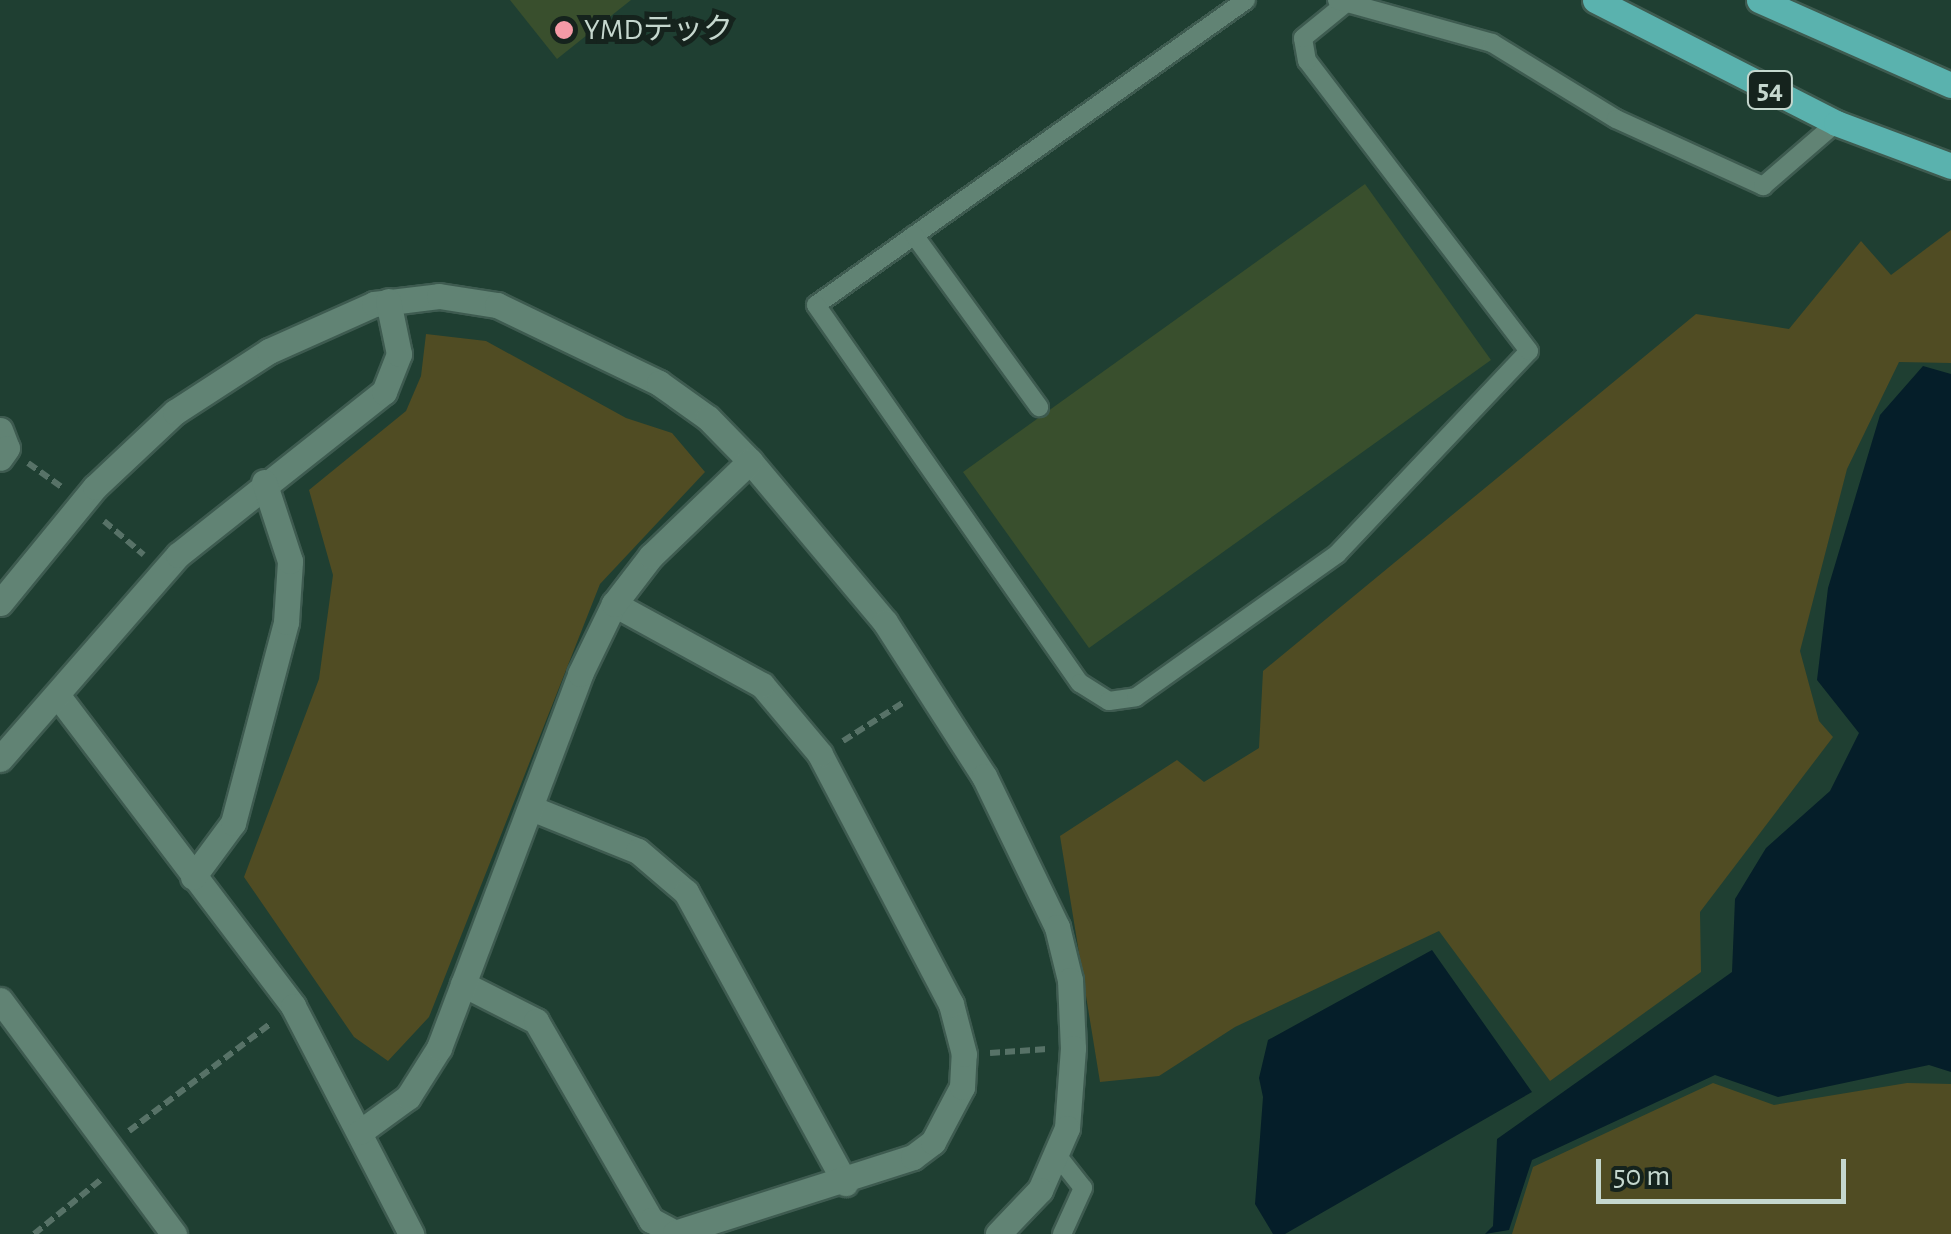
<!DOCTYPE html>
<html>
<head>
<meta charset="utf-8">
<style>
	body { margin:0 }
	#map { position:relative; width:1951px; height:1234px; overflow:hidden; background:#1f3f32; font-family:"Alegreya Sans","Noto Sans JP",sans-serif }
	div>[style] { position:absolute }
	.green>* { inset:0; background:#504c23 }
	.water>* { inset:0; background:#051e29 }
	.building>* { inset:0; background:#394f2d }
	.path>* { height:6px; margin-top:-3px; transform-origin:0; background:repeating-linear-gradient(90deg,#577267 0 10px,transparent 0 15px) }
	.roads { filter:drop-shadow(2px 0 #3e5b50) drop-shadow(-2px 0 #3e5b50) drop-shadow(0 2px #3e5b50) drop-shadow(0 -2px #3e5b50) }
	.service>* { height:18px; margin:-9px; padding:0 9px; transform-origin:9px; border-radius:9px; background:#618374 }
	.minor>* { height:25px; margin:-12.5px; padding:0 12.5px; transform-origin:12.5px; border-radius:12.5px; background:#618374 }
	.primary>* { height:25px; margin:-12.5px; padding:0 12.5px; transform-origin:12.5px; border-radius:12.5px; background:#5ab2ae }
	.dots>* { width:28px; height:28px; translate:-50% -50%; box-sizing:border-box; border:5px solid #15231d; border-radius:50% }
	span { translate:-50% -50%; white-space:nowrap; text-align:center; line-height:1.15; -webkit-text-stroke:10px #15231d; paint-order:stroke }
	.shield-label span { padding:2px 8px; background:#15231d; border:2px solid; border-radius:8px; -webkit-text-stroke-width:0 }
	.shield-label { font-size:28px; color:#c5d7ce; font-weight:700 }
	.poi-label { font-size:30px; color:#c5d7ce }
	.left { translate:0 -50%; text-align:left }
	.scale { position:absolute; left:1596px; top:1159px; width:250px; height:45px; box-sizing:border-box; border:5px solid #c5d7ce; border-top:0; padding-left:12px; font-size:30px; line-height:35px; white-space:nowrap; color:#c5d7ce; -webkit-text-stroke:8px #15231d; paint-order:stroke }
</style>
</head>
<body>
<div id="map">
	<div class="green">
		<i style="clip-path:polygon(1951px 230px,1951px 363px,1899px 362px,1847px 469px,1800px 651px,1819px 721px,1833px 737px,1700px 912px,1701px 972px,1550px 1081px,1439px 931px,1235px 1027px,1159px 1076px,1100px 1082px,1060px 836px,1177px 760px,1204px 782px,1259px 748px,1263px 671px,1696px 314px,1789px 329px,1861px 241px,1891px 275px)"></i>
		<i style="clip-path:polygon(426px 334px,486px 341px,626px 418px,672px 433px,705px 472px,600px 584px,429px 1017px,388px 1061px,354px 1037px,244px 877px,319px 679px,333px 575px,309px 490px,406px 411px,421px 376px)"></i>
		<i style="clip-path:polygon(1713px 1083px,1774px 1105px,1907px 1083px,1951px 1084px,1951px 1234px,1512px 1234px,1533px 1167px)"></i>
	</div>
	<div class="water">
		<i style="clip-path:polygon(1923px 366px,1951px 374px,1951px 1072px,1929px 1065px,1778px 1097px,1715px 1075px,1532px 1160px,1509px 1230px,1485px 1234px,1493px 1226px,1497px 1139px,1732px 972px,1735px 899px,1766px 848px,1830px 791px,1859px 733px,1817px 680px,1828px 588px,1880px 415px)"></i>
		<i style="clip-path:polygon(1432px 950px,1532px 1092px,1285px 1234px,1273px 1234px,1255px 1204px,1263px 1097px,1259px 1078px,1268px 1040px)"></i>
	</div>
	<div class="building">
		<i style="clip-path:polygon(510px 0,631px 0,557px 59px)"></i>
		<i style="clip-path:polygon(1365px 184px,1491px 360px,1089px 648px,963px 472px)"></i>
	</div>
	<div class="path">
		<i style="left:28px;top:463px;width:43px;rotate:35.5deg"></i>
		<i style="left:104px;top:521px;width:52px;rotate:40.4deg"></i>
		<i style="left:843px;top:741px;width:72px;rotate:-32.6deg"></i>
		<i style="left:990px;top:1053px;width:57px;rotate:-4deg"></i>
		<i style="left:129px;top:1131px;width:177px;rotate:-37.2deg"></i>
		<i style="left:34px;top:1234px;width:89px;rotate:-39.1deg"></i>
	</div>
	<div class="roads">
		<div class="service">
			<i style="left:1246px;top:0;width:527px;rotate:144.65deg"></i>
			<i style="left:816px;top:305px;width:461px;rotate:55.1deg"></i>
			<i style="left:1080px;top:683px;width:34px;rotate:32deg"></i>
			<i style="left:1109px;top:701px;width:27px;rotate:-8deg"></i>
			<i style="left:1136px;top:697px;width:247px;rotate:-35.4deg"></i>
			<i style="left:1337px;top:554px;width:279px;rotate:-46.6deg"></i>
			<i style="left:1529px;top:351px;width:365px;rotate:-127.4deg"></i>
			<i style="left:1307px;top:61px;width:23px;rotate:-100deg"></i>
			<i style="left:1303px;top:38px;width:55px;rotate:-39.1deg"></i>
			<i style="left:1337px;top:0;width:161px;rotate:15.5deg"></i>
			<i style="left:1492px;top:43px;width:145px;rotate:31.5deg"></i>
			<i style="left:1616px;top:119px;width:162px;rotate:24.5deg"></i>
			<i style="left:1763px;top:186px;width:96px;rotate:-40.8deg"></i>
			<i style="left:914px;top:235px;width:213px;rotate:54deg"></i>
			<i style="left:1057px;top:1155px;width:42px;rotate:51.8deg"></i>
			<i style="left:1083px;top:1188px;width:51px;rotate:114.5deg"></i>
		</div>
		<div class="minor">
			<i style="left:0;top:430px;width:19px;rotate:69deg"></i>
			<i style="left:7px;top:448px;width:12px;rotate:125deg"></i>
			<i style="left:0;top:603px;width:150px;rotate:-50.7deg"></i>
			<i style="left:95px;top:487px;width:110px;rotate:-43.2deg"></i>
			<i style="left:175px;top:412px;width:112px;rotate:-33deg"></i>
			<i style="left:269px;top:351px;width:115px;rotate:-24.1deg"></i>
			<i style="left:374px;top:304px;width:65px;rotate:-7deg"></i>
			<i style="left:439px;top:296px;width:59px;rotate:8.8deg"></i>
			<i style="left:497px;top:305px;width:180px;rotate:25.7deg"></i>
			<i style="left:659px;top:383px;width:60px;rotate:35.5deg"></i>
			<i style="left:708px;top:418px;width:60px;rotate:45.7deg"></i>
			<i style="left:750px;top:461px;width:210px;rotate:50deg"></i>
			<i style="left:885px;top:622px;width:183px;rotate:57.3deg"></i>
			<i style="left:984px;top:776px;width:168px;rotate:64.2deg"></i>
			<i style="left:1057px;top:927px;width:55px;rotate:76.2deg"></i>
			<i style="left:1070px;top:980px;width:68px;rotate:87.5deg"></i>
			<i style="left:1073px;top:1048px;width:80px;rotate:94.3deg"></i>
			<i style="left:1067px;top:1128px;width:68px;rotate:113.5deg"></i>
			<i style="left:1040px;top:1190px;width:61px;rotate:133.7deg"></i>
			<i style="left:58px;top:696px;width:389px;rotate:52.8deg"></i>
			<i style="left:293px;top:1006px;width:257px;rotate:62.6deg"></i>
			<i style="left:0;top:759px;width:271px;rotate:-48.9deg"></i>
			<i style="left:178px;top:555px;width:263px;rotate:-38.4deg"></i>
			<i style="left:384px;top:392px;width:41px;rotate:-68.5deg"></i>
			<i style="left:399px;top:354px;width:54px;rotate:-101.7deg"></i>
			<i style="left:531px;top:808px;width:115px;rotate:21.9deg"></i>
			<i style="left:638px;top:851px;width:63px;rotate:40.5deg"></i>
			<i style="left:686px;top:892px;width:332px;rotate:61.3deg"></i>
			<i style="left:193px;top:877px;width:67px;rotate:-53.5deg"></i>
			<i style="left:233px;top:823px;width:208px;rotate:-75.2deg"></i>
			<i style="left:286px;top:622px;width:61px;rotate:-86.2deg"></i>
			<i style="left:290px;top:561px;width:83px;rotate:-108.2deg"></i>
			<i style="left:463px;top:984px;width:82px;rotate:26.9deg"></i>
			<i style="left:536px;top:1021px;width:230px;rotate:60deg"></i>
			<i style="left:651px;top:1220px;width:27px;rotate:28deg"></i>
			<i style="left:675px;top:1233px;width:250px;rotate:-17.7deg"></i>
			<i style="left:913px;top:1157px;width:25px;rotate:-37deg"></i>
			<i style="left:933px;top:1142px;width:62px;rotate:-62.2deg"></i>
			<i style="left:962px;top:1087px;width:33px;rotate:-87deg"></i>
			<i style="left:964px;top:1054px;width:52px;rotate:-104.6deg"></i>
			<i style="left:951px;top:1004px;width:282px;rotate:-117.7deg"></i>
			<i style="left:820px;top:754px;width:90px;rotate:-130deg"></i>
			<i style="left:762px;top:685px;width:169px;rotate:-151.3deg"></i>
			<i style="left:0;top:1000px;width:292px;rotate:53.4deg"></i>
			<i style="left:360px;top:1132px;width:59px;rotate:-36.1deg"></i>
			<i style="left:408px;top:1097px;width:58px;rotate:-57.7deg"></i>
			<i style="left:439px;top:1048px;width:400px;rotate:-69.3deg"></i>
			<i style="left:580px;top:674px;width:78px;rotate:-64.1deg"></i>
			<i style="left:614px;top:604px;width:61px;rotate:-52.4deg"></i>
			<i style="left:651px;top:556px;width:137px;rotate:-43.8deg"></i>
		</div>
		<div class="primary">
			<i style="left:1595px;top:0;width:271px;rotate:27deg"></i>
			<i style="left:1836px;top:123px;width:123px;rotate:20.5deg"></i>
			<i style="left:1759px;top:0;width:210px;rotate:23.9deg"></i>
		</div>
	</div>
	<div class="dots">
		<i style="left:564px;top:30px;background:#f49aa6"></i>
	</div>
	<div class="shield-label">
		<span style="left:1770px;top:90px">54</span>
	</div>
	<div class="poi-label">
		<span class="left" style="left:584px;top:30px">YMDテック</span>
	</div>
	<div class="scale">50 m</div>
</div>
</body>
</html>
